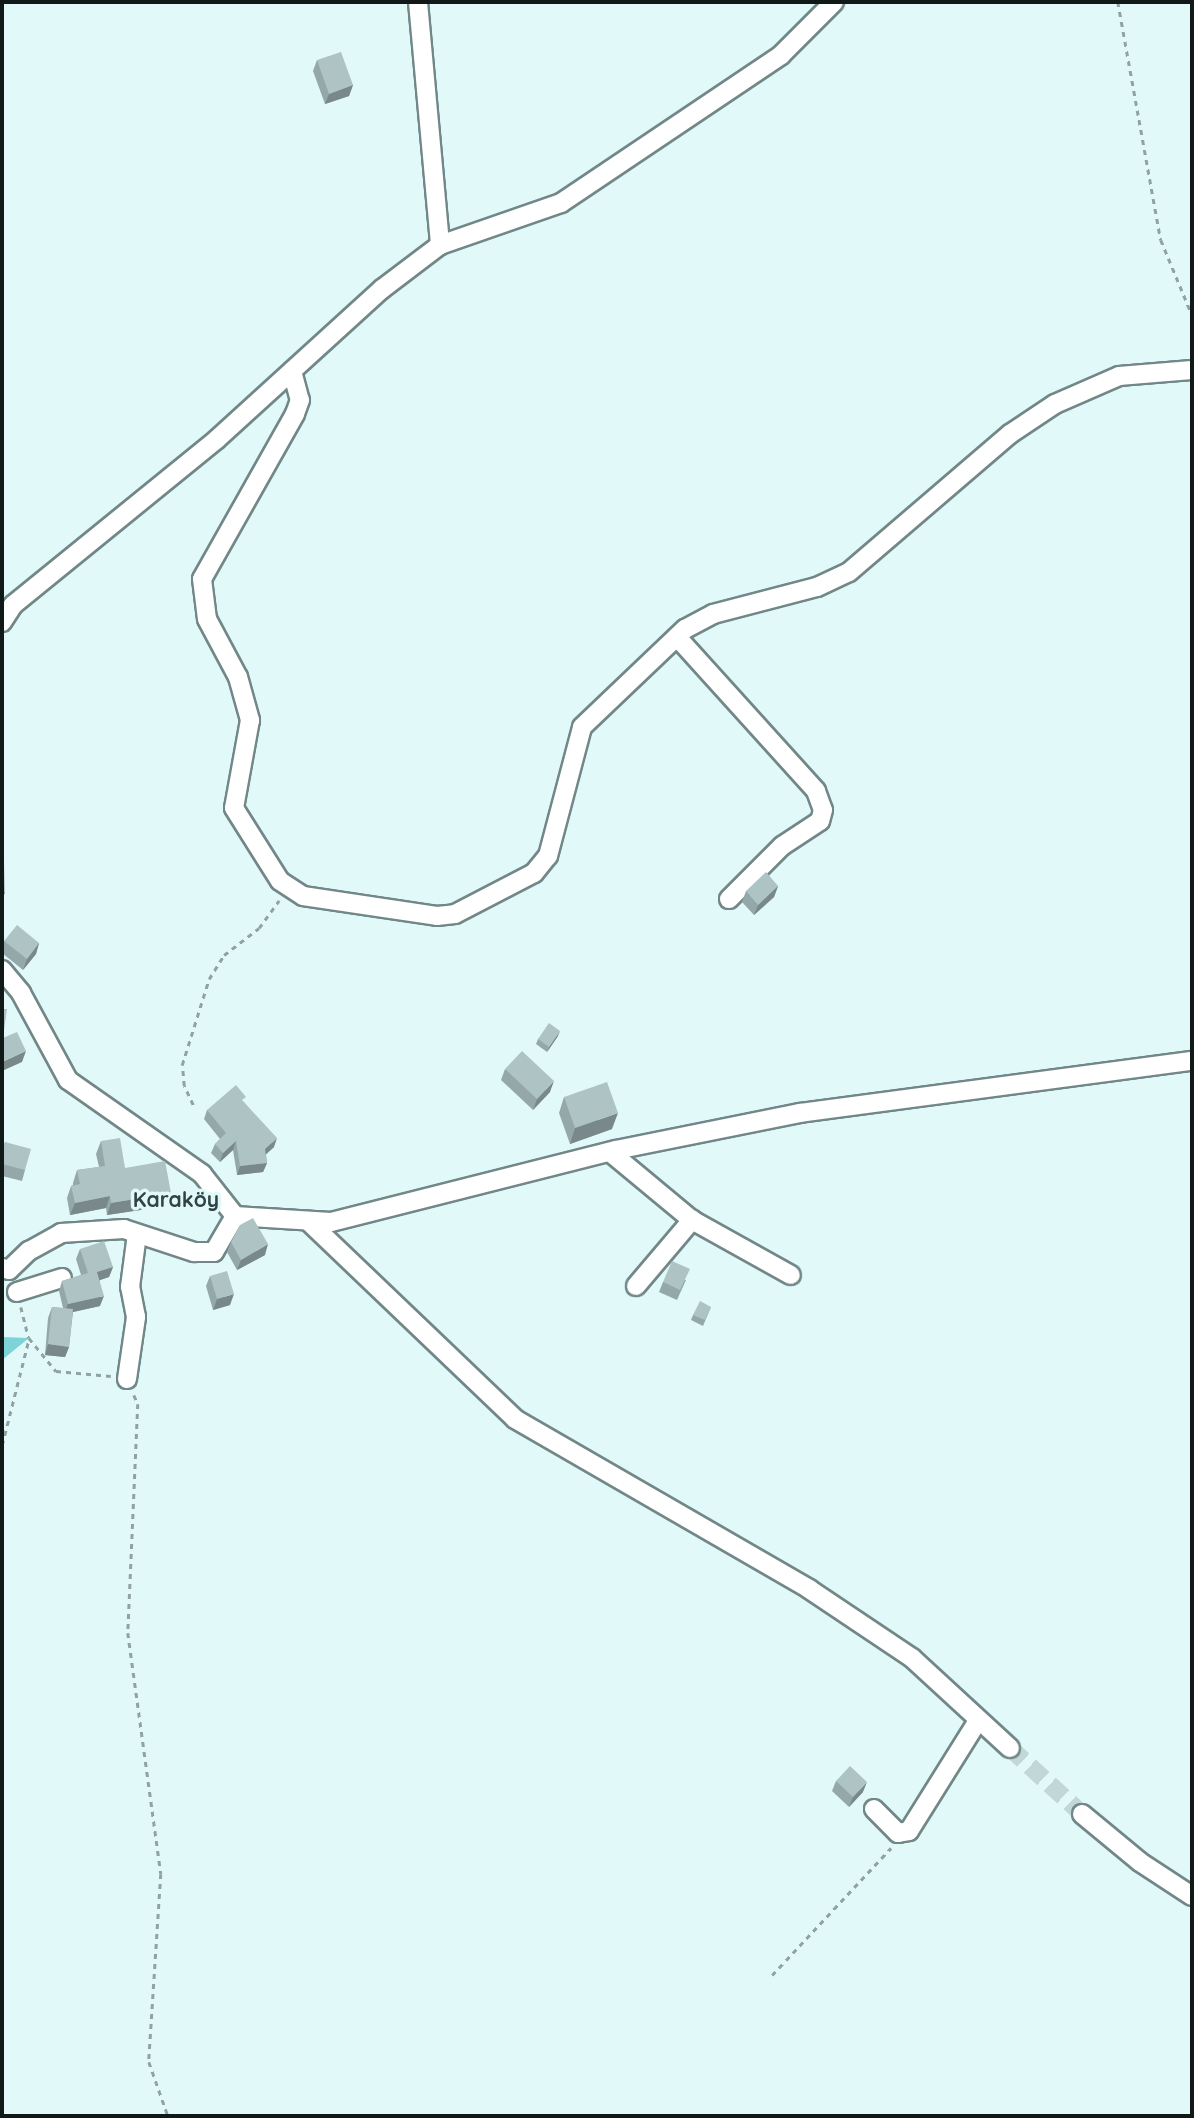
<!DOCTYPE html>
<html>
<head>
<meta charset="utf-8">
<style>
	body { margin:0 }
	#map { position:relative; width:1194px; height:2118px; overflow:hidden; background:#e2f9fa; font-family:Quicksand,sans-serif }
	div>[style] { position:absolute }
	.green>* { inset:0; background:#7ed3d8 }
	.minor-tunnel>* { height:18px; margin-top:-9px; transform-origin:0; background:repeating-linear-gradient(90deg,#c2d7d8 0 18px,transparent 0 27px) }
	.path>* { height:2.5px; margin-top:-1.25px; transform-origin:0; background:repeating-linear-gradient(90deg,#91a2a3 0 5px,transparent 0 10px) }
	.roads { filter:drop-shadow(2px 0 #728788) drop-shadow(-2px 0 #728788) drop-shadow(0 2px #728788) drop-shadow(0 -2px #728788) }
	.minor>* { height:18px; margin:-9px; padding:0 9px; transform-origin:9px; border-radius:9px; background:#fff }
	.wall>* { inset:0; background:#95a8a9 }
	.shaded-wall>* { inset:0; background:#798889 }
	.building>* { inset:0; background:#adc3c4 }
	span { translate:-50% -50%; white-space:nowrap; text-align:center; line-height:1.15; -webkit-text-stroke:7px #e2f9fa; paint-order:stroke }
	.quarter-label { font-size:21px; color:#314445; font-weight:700 }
	.frame { position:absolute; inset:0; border:4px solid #101818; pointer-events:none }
</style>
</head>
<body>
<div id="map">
	<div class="green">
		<i style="clip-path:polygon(2px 1337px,29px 1338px,2px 1360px)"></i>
	</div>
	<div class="minor-tunnel">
		<i style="left:1010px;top:1748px;width:98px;rotate:42.5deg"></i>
	</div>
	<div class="path">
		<i style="left:1118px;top:2px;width:242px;rotate:79.8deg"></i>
		<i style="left:1161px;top:240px;width:81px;rotate:67.5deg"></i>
		<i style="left:193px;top:1105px;width:21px;rotate:-115deg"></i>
		<i style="left:184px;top:1086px;width:21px;rotate:-95deg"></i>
		<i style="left:182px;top:1065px;width:90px;rotate:-72.6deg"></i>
		<i style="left:209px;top:979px;width:28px;rotate:-58deg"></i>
		<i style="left:224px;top:955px;width:44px;rotate:-37.6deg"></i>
		<i style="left:259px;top:928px;width:34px;rotate:-54deg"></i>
		<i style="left:21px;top:1307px;width:32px;rotate:76deg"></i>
		<i style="left:29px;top:1338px;width:43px;rotate:50.7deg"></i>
		<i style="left:56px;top:1371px;width:55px;rotate:5.2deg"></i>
		<i style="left:134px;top:1395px;width:10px;rotate:66deg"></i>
		<i style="left:138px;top:1404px;width:229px;rotate:92.5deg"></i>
		<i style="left:128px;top:1633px;width:243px;rotate:82.2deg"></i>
		<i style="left:161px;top:1874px;width:188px;rotate:93.7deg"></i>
		<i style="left:149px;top:2062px;width:57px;rotate:70.6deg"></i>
		<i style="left:2px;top:1445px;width:110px;rotate:-75.8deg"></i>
		<i style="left:772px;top:1975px;width:174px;rotate:-46.9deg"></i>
	</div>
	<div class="roads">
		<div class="minor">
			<i style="left:418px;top:2px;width:244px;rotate:84.8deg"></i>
			<i style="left:292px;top:371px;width:30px;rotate:75deg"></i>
			<i style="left:300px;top:400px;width:15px;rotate:110deg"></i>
			<i style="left:295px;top:414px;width:189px;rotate:119.4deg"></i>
			<i style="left:202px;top:579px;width:40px;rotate:82.9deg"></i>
			<i style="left:207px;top:619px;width:66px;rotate:61.9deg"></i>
			<i style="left:238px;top:677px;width:45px;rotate:74.4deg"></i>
			<i style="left:250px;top:720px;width:89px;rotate:100.3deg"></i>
			<i style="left:234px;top:808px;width:86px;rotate:57.8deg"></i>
			<i style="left:280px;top:881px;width:27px;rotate:33deg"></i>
			<i style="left:303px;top:896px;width:135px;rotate:8.5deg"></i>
			<i style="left:437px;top:916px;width:18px;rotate:-6deg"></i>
			<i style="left:455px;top:914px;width:89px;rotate:-27.4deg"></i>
			<i style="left:534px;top:873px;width:22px;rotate:-51deg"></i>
			<i style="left:548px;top:856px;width:133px;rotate:-75.2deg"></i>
			<i style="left:582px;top:727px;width:142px;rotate:-43.6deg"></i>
			<i style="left:685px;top:629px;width:32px;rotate:-28deg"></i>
			<i style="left:713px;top:614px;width:107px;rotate:-14.6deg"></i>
			<i style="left:817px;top:587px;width:35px;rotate:-25deg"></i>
			<i style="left:849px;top:572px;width:212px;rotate:-40.6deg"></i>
			<i style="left:1010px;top:434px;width:54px;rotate:-33.7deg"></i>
			<i style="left:1055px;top:404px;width:70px;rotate:-23.6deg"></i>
			<i style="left:1119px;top:376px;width:73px;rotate:-4.7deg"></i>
			<i style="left:2px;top:622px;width:20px;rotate:-57deg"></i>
			<i style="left:13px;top:605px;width:263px;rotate:-39.1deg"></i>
			<i style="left:217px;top:439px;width:223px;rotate:-42.3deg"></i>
			<i style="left:382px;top:289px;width:73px;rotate:-37.2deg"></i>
			<i style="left:440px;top:245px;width:128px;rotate:-19.1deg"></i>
			<i style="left:561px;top:203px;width:265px;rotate:-33.9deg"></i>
			<i style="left:781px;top:55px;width:75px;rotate:-45deg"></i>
			<i style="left:677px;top:637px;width:207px;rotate:47.9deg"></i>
			<i style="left:816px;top:791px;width:20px;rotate:70deg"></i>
			<i style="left:823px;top:810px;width:11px;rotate:105deg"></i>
			<i style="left:820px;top:821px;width:45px;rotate:146.7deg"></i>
			<i style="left:782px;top:846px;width:75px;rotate:135deg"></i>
			<i style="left:2px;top:970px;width:30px;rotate:50deg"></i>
			<i style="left:21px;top:993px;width:99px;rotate:61.6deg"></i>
			<i style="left:68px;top:1080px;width:164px;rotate:35deg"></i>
			<i style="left:202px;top:1174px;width:53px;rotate:51.8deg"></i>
			<i style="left:610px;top:1152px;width:107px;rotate:39.7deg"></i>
			<i style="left:692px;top:1220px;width:113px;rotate:29.1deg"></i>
			<i style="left:308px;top:1221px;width:286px;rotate:43.7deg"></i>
			<i style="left:515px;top:1419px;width:340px;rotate:30deg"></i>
			<i style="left:809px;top:1589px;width:124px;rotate:33.8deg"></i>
			<i style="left:912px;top:1658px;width:133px;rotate:42.6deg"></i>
			<i style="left:2px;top:1268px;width:7px;rotate:16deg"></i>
			<i style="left:9px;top:1270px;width:28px;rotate:-44deg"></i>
			<i style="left:29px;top:1251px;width:37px;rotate:-29deg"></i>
			<i style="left:61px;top:1233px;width:63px;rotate:-3.6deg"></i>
			<i style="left:124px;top:1229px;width:74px;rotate:18.2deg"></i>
			<i style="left:194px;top:1252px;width:20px"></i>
			<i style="left:214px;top:1252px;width:42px;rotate:-59.7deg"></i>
			<i style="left:235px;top:1216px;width:96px;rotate:3.6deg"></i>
			<i style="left:331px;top:1222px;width:294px;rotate:-14.2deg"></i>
			<i style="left:616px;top:1150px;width:188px;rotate:-11.4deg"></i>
			<i style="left:800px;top:1113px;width:395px;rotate:-7.6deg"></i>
			<i style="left:636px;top:1286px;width:87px;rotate:-49.7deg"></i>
			<i style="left:17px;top:1292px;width:47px;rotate:-17.3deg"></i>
			<i style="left:127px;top:1379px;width:63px;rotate:-81.7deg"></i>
			<i style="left:136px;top:1317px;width:31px;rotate:-101deg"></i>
			<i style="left:130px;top:1287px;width:53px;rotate:-82.5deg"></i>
			<i style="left:874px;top:1809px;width:34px;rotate:45deg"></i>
			<i style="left:898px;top:1833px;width:11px;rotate:-10deg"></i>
			<i style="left:909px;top:1831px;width:128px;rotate:-58deg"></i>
			<i style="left:1082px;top:1814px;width:75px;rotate:39.6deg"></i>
			<i style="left:1140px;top:1862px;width:62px;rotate:33.2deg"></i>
		</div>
	</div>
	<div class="wall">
		<i style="clip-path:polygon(317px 60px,353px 85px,349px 96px,325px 104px,313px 71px)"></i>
		<i style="clip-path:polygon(778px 886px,774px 897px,754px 915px,742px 902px,746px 891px)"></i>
		<i style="clip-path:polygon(4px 941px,39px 943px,36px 954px,23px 970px,2px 953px,2px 947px)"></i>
		<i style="clip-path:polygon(558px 1036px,547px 1052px,536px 1044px,538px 1039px)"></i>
		<i style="clip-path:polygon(505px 1069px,550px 1092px,533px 1110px,501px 1080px)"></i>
		<i style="clip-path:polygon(564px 1097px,612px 1129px,570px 1144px,559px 1113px)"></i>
		<i style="clip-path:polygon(244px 1102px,274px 1147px,266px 1154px,267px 1163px,263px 1172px,237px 1175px,233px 1150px,220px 1162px,211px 1153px,215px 1144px,220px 1139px,204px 1119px,207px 1110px)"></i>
		<i style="clip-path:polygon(101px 1141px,125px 1168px,171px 1193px,167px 1206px,107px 1215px,106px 1208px,70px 1215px,67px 1198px,71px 1186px,73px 1185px,73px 1183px,77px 1170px,99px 1167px,96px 1154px)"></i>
		<i style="clip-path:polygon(5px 1142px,25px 1170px,22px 1181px,2px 1176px,2px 1150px)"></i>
		<i style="clip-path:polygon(231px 1242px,265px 1255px,237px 1270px,227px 1252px)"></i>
		<i style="clip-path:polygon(80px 1249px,113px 1267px,109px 1277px,100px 1280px,100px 1306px,73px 1312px,69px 1347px,65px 1357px,45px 1355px,48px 1318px,52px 1307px,63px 1308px,59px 1291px,62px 1281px,81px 1275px,76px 1259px)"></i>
		<i style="clip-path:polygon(210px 1276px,230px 1305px,213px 1310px,206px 1286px)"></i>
		<i style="clip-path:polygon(686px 1280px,677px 1300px,659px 1292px,663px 1282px)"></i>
		<i style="clip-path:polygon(711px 1307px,703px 1326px,691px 1320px,693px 1315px)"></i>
		<i style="clip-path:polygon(836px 1781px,863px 1792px,849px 1807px,832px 1791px)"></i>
	</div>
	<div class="shaded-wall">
		<i style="clip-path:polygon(353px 85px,349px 96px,325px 104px,329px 94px)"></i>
		<i style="clip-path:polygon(778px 886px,774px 897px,754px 915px,758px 905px)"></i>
		<i style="clip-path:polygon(2px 892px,5px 892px,2px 902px)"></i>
		<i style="clip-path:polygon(39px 943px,36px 954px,23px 970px,27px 959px)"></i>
		<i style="clip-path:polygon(560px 1031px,558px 1036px,547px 1052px,549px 1047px)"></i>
		<i style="clip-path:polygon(26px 1051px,22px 1062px,2px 1071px,2px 1062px)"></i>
		<i style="clip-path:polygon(554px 1081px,550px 1092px,533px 1110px,537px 1099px)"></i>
		<i style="clip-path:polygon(618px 1113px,612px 1129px,570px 1144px,575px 1128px)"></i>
		<i style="clip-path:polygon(277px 1138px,274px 1147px,262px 1158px,265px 1149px)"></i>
		<i style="clip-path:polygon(236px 1141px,233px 1150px,220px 1162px,223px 1153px)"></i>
		<i style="clip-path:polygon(267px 1163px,263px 1172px,237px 1175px,240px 1166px)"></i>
		<i style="clip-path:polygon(171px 1193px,167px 1206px,107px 1215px,111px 1203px)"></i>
		<i style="clip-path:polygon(110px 1196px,106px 1208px,70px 1215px,75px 1203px)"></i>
		<i style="clip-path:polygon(268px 1244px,265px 1255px,237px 1270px,241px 1260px)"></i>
		<i style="clip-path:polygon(113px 1267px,109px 1277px,94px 1282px,97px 1272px)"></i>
		<i style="clip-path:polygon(234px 1294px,230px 1305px,213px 1310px,217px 1299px)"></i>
		<i style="clip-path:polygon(104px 1296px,100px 1306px,64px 1314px,68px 1304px)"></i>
		<i style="clip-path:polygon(48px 1344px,69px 1347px,65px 1357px,45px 1355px)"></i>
		<i style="clip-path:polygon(867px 1782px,863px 1792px,849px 1807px,853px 1797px)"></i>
	</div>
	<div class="building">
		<i style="clip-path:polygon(341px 52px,353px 85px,329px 94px,317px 60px)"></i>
		<i style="clip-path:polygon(2px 862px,4px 862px,5px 892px,2px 892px)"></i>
		<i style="clip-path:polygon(766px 872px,778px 886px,758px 905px,746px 891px)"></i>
		<i style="clip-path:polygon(17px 925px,39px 943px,27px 959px,4px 941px)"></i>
		<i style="clip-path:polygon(2px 1009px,7px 1009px,3px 1038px,17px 1032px,26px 1051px,2px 1062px)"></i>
		<i style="clip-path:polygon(549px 1023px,560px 1031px,549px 1047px,538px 1039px)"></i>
		<i style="clip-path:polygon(522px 1051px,554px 1081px,537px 1099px,505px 1069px)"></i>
		<i style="clip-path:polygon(607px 1082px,618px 1113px,575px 1128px,564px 1097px)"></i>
		<i style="clip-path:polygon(236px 1085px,246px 1097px,242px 1100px,277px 1138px,265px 1149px,267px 1163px,240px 1166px,236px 1141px,223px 1153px,215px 1144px,226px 1133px,207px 1110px)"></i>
		<i style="clip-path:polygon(120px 1138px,125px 1168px,165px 1161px,171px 1193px,111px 1203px,110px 1196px,75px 1203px,71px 1186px,80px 1184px,77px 1170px,105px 1166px,101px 1141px)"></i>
		<i style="clip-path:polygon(5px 1142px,31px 1149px,25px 1170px,2px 1164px,2px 1154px)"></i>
		<i style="clip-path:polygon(253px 1218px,268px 1244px,241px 1260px,231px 1242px,240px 1225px)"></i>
		<i style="clip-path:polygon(104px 1241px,113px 1267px,97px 1272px,104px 1296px,68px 1304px,62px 1281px,88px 1273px,80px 1249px)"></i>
		<i style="clip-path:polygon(672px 1261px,690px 1269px,680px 1290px,663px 1282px)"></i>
		<i style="clip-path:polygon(227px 1271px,234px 1294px,217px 1299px,210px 1276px)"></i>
		<i style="clip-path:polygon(700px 1301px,711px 1307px,705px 1320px,693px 1315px)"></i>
		<i style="clip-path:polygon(52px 1307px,73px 1309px,69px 1347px,48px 1344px)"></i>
		<i style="clip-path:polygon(850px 1766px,867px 1782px,853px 1797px,836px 1781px)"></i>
	</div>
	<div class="quarter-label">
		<span style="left:176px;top:1199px">Karaköy</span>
	</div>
	<div class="frame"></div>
</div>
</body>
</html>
